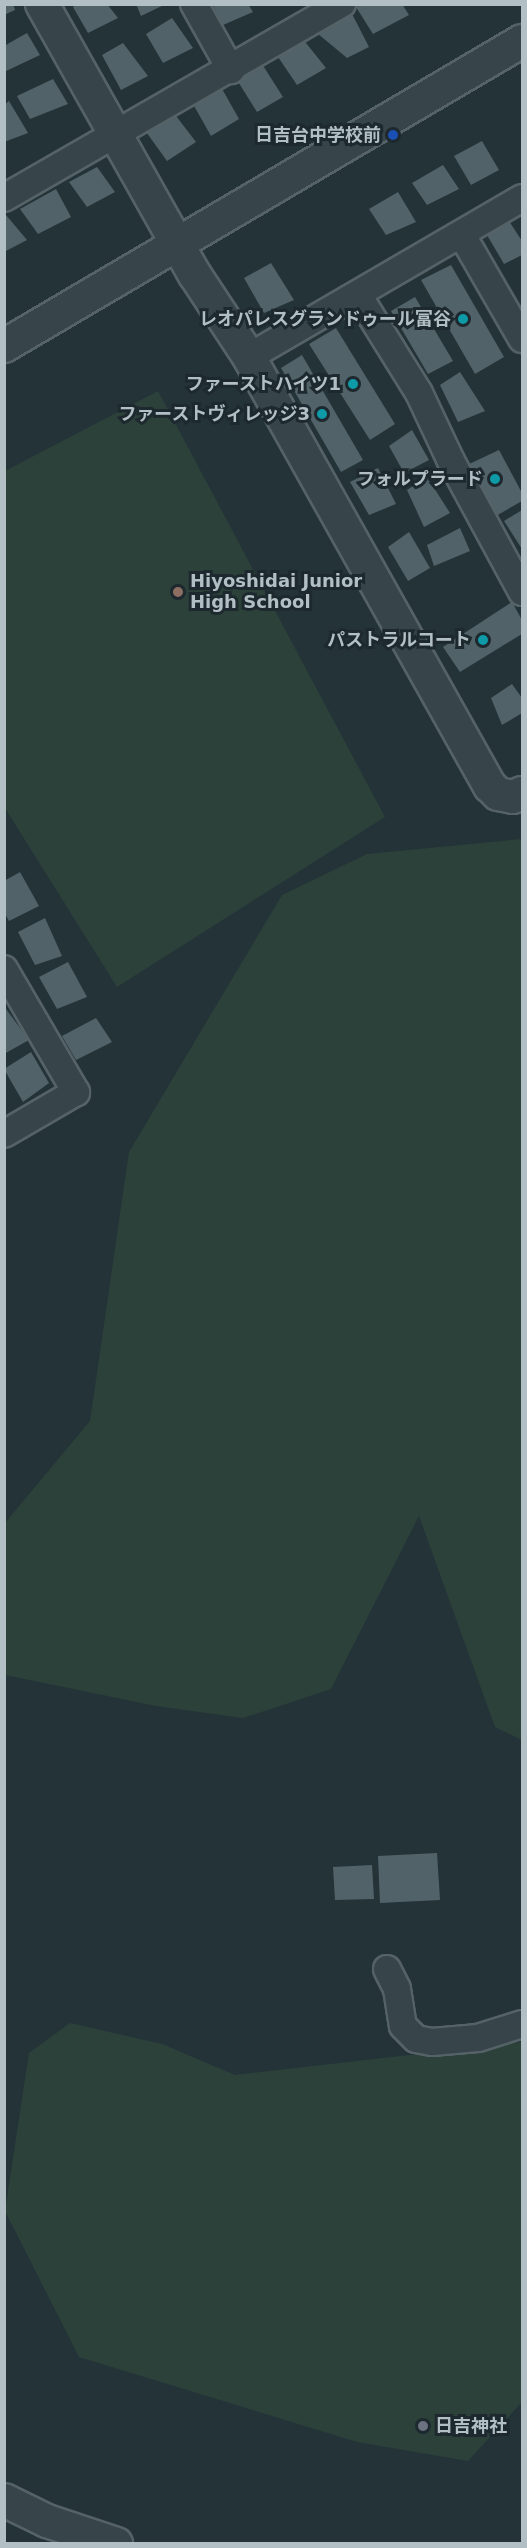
<!DOCTYPE html>
<html>
<head>
<meta charset="utf-8">
<style>
	body { margin:0 }
	#map { position:relative; width:527px; height:2548px; overflow:hidden; background:#243338; font-family:"DejaVu Sans","Noto Sans JP",sans-serif }
	div>[style] { position:absolute }
	.green>* { inset:0; background:#2c413a }
	.building>* { inset:0; background:#516269 }
	.roads { filter:drop-shadow(2px 0 #556267) drop-shadow(-2px 0 #556267) drop-shadow(0 2px #556267) drop-shadow(0 -2px #556267) }
	.minor>* { height:26px; margin:-13px; padding:0 13px; transform-origin:13px; border-radius:13px; background:#374449 }
	.tertiary>* { height:32px; margin:-16px; padding:0 16px; transform-origin:16px; border-radius:16px; background:#374449 }
	.dots>* { width:16px; height:16px; translate:-50% -50%; box-sizing:border-box; border:3px solid #1d292e; border-radius:50% }
	span { translate:-50% -50%; white-space:nowrap; text-align:center; line-height:1.15; -webkit-text-stroke:6px #1d292e; paint-order:stroke }
	.poi-label { font-size:18px; color:#b2bfc5; font-weight:700 }
	.right { translate:-100% -50%; text-align:right }
	.left { translate:0 -50%; text-align:left }
	.frame { position:absolute; inset:0; border:6px solid #b2bfc5; pointer-events:none }
</style>
</head>
<body>
<div id="map">
	<div class="green">
		<i style="clip-path:polygon(158px 391px,385px 817px,117px 987px,5px 808px,5px 471px)"></i>
		<i style="clip-path:polygon(522px 839px,522px 1740px,495px 1727px,419px 1516px,331px 1689px,243px 1718px,156px 1706px,5px 1675px,5px 1523px,90px 1421px,129px 1152px,282px 895px,367px 854px)"></i>
		<i style="clip-path:polygon(70px 2023px,162px 2044px,235px 2075px,522px 2042px,522px 2402px,468px 2461px,357px 2442px,79px 2357px,5px 2211px,29px 2053px)"></i>
	</div>
	<div class="building">
		<i style="clip-path:polygon(4px 4px,13px 4px,15px 10px,4px 15px)"></i>
		<i style="clip-path:polygon(77px 4px,107px 4px,118px 18px,88px 33px,73px 7px)"></i>
		<i style="clip-path:polygon(136px 4px,166px 4px,141px 16px)"></i>
		<i style="clip-path:polygon(212px 4px,248px 4px,253px 12px,223px 25px)"></i>
		<i style="clip-path:polygon(361px 4px,402px 4px,409px 15px,373px 34px,356px 7px)"></i>
		<i style="clip-path:polygon(350px 10px,369px 47px,347px 58px,317px 33px,317px 25px)"></i>
		<i style="clip-path:polygon(172px 18px,193px 48px,163px 63px,146px 34px)"></i>
		<i style="clip-path:polygon(27px 33px,40px 55px,4px 72px,4px 46px)"></i>
		<i style="clip-path:polygon(302px 38px,326px 68px,297px 85px,276px 54px)"></i>
		<i style="clip-path:polygon(123px 43px,148px 76px,121px 90px,102px 55px)"></i>
		<i style="clip-path:polygon(262px 64px,283px 97px,257px 112px,237px 80px)"></i>
		<i style="clip-path:polygon(53px 79px,68px 104px,30px 119px,17px 96px)"></i>
		<i style="clip-path:polygon(221px 87px,239px 119px,211px 136px,193px 104px)"></i>
		<i style="clip-path:polygon(9px 101px,28px 133px,4px 142px,4px 105px)"></i>
		<i style="clip-path:polygon(173px 112px,196px 142px,167px 161px,144px 129px)"></i>
		<i style="clip-path:polygon(482px 141px,499px 170px,471px 185px,454px 156px)"></i>
		<i style="clip-path:polygon(443px 165px,459px 189px,427px 205px,412px 183px)"></i>
		<i style="clip-path:polygon(97px 167px,115px 192px,87px 207px,69px 182px)"></i>
		<i style="clip-path:polygon(56px 189px,71px 217px,38px 234px,20px 209px)"></i>
		<i style="clip-path:polygon(398px 192px,416px 222px,386px 235px,369px 209px)"></i>
		<i style="clip-path:polygon(6px 215px,27px 240px,4px 252px,4px 216px)"></i>
		<i style="clip-path:polygon(509px 221px,522px 241px,522px 255px,504px 264px,487px 235px)"></i>
		<i style="clip-path:polygon(271px 263px,294px 300px,264px 313px,244px 278px)"></i>
		<i style="clip-path:polygon(451px 265px,504px 357px,475px 374px,421px 280px)"></i>
		<i style="clip-path:polygon(415px 297px,453px 361px,428px 374px,391px 311px)"></i>
		<i style="clip-path:polygon(336px 328px,395px 424px,370px 440px,309px 344px)"></i>
		<i style="clip-path:polygon(302px 355px,363px 460px,341px 472px,281px 368px)"></i>
		<i style="clip-path:polygon(460px 372px,485px 411px,458px 422px,440px 385px)"></i>
		<i style="clip-path:polygon(412px 430px,429px 460px,404px 473px,389px 446px)"></i>
		<i style="clip-path:polygon(499px 450px,522px 493px,522px 501px,496px 516px,467px 465px)"></i>
		<i style="clip-path:polygon(378px 468px,396px 504px,369px 515px,350px 482px)"></i>
		<i style="clip-path:polygon(427px 477px,450px 513px,424px 527px,407px 490px)"></i>
		<i style="clip-path:polygon(522px 510px,522px 549px,504px 521px)"></i>
		<i style="clip-path:polygon(460px 528px,470px 551px,434px 566px,427px 545px)"></i>
		<i style="clip-path:polygon(409px 532px,430px 568px,408px 581px,388px 547px)"></i>
		<i style="clip-path:polygon(512px 602px,522px 620px,522px 634px,460px 672px,443px 647px)"></i>
		<i style="clip-path:polygon(512px 684px,522px 698px,522px 713px,502px 725px,491px 698px)"></i>
		<i style="clip-path:polygon(20px 872px,39px 906px,9px 921px,4px 912px,4px 881px)"></i>
		<i style="clip-path:polygon(45px 918px,62px 956px,35px 965px,18px 932px)"></i>
		<i style="clip-path:polygon(68px 962px,87px 997px,57px 1009px,39px 977px)"></i>
		<i style="clip-path:polygon(6px 1009px,29px 1040px,4px 1054px,4px 1010px)"></i>
		<i style="clip-path:polygon(96px 1018px,112px 1042px,76px 1060px,62px 1036px)"></i>
		<i style="clip-path:polygon(31px 1052px,49px 1083px,23px 1102px,4px 1069px)"></i>
		<i style="clip-path:polygon(437px 1853px,440px 1900px,380px 1903px,378px 1856px)"></i>
		<i style="clip-path:polygon(372px 1865px,374px 1899px,335px 1900px,333px 1867px)"></i>
	</div>
	<div class="roads">
		<div class="minor">
			<i style="left:194px;top:4px;width:76px;rotate:60.7deg"></i>
			<i style="left:4px;top:198px;width:390px;rotate:-29.9deg"></i>
			<i style="left:462px;top:235px;width:120px;rotate:60deg"></i>
			<i style="left:358px;top:295px;width:115px;rotate:58.1deg"></i>
			<i style="left:419px;top:393px;width:75px;rotate:64.8deg"></i>
			<i style="left:451px;top:461px;width:149px;rotate:61.5deg"></i>
			<i style="left:249px;top:357px;width:316px;rotate:-30.2deg"></i>
			<i style="left:4px;top:969px;width:143px;rotate:59.7deg"></i>
			<i style="left:76px;top:1092px;width:83px;rotate:149.7deg"></i>
			<i style="left:387px;top:1969px;width:22px;rotate:63deg"></i>
			<i style="left:397px;top:1989px;width:37px;rotate:81deg"></i>
			<i style="left:403px;top:2026px;width:18px;rotate:45deg"></i>
			<i style="left:416px;top:2039px;width:16px;rotate:11deg"></i>
			<i style="left:432px;top:2042px;width:46px;rotate:-5deg"></i>
			<i style="left:478px;top:2038px;width:46px;rotate:-17.7deg"></i>
		</div>
		<div class="tertiary">
			<i style="left:42px;top:4px;width:311px;rotate:60.6deg"></i>
			<i style="left:195px;top:275px;width:98px;rotate:56.6deg"></i>
			<i style="left:249px;top:357px;width:492px;rotate:60.7deg"></i>
			<i style="left:490px;top:786px;width:11px;rotate:45deg"></i>
			<i style="left:498px;top:794px;width:15px;rotate:11deg"></i>
			<i style="left:513px;top:797px;width:10px;rotate:-24deg"></i>
			<i style="left:4px;top:346px;width:601px;rotate:-30.49deg"></i>
			<i style="left:4px;top:2500px;width:48px;rotate:26deg"></i>
			<i style="left:47px;top:2521px;width:73px;rotate:18.4deg"></i>
		</div>
	</div>
	<div class="dots">
		<i style="left:393px;top:135px;background:#1a4fb4"></i>
		<i style="left:463px;top:319px;background:#0f9aa8"></i>
		<i style="left:353px;top:384px;background:#0f9aa8"></i>
		<i style="left:322px;top:414px;background:#0f9aa8"></i>
		<i style="left:495px;top:479px;background:#0f9aa8"></i>
		<i style="left:178px;top:592px;background:#8d6e63"></i>
		<i style="left:483px;top:640px;background:#0f9aa8"></i>
		<i style="left:423px;top:2426px;background:#6b7280"></i>
	</div>
	<div class="poi-label">
		<span class="right" style="left:381px;top:135px">日吉台中学校前</span>
		<span class="right" style="left:451px;top:319px">レオパレスグランドゥール富谷</span>
		<span class="right" style="left:341px;top:384px">ファーストハイツ1</span>
		<span class="right" style="left:310px;top:414px">ファーストヴィレッジ3</span>
		<span class="right" style="left:483px;top:479px">フォルプラード</span>
		<span class="left" style="left:190px;top:592px">Hiyoshidai Junior<br>High School</span>
		<span class="right" style="left:471px;top:640px">パストラルコート</span>
		<span class="left" style="left:435px;top:2426px">日吉神社</span>
	</div>
	<div class="frame"></div>
</div>
</body>
</html>
